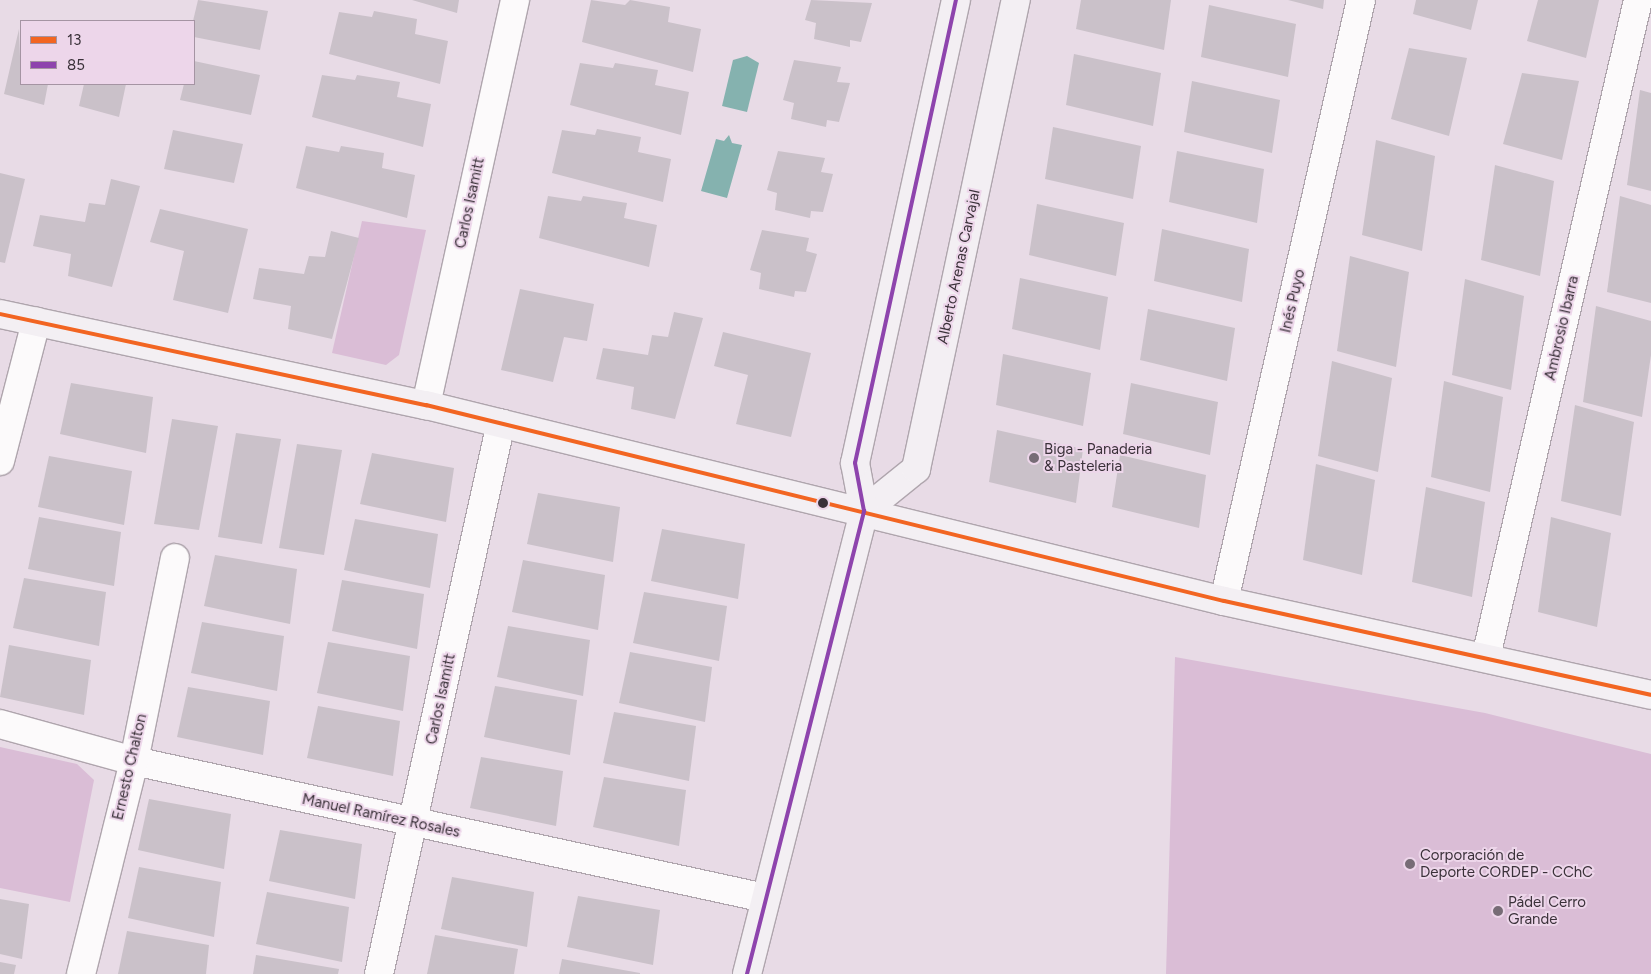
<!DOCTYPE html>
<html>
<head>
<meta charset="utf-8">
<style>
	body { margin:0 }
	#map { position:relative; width:1651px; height:974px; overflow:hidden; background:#e8dbe6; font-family:Figtree,sans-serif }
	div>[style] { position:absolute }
	.green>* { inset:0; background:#dabdd6 }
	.water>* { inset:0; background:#85b2af }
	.building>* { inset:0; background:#cac1c9 }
	.roads { filter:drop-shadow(1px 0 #afa5ad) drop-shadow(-1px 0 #afa5ad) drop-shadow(0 1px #afa5ad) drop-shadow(0 -1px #afa5ad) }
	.street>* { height:28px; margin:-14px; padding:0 14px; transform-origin:14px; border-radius:14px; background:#fcfafb }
	.secondary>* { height:28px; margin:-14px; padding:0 14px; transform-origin:14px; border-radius:14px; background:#f3eff3 }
	.bus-1>* { height:4px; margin:-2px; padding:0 2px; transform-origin:2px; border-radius:2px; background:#f26522 }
	.bus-2>* { height:4px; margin:-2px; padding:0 2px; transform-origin:2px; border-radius:2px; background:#8e44ad }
	.dots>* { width:14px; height:14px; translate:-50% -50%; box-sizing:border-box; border:2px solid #edd6ea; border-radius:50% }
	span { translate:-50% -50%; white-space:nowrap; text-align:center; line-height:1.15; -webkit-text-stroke:4px #edd6ea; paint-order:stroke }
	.street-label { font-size:15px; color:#3a3139 }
	.poi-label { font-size:15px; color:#3a3139 }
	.left { translate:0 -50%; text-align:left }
	.legend { position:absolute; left:20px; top:20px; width:175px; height:65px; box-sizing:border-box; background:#edd6ea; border:1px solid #a594a3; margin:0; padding:6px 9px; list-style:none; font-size:15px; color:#3a3139 }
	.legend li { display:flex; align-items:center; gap:10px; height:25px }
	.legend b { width:25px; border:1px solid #a594a3 }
</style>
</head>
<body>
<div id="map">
	<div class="green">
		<i style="clip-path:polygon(362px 221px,426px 230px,399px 355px,386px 365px,332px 353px)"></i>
		<i style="clip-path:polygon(1175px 657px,1485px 713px,1651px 754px,1651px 974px,1166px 974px)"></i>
		<i style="clip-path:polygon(0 747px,77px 764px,94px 780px,70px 902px,0 888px)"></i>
	</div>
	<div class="water">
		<i style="clip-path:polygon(747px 56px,759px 63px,747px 112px,722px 106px,733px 60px)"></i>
		<i style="clip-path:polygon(729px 135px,732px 143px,742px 145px,727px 198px,701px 191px,716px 139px,724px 141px)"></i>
	</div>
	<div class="building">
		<i style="clip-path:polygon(198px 0,268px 11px,260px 50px,194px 37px,193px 21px)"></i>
		<i style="clip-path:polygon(412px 0,459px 0,457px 13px)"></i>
		<i style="clip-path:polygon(591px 0,625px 5px,630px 0,670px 7px,668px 22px,701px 29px,693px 72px,582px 42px)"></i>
		<i style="clip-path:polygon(811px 0,872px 3px,861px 42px,850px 40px,850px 47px,814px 39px,816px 23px,805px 20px)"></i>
		<i style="clip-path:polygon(1081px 0,1171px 0,1164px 50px,1076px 29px)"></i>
		<i style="clip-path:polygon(1288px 0,1324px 0,1323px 9px)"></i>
		<i style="clip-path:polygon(1416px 0,1478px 0,1471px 30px,1413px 14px)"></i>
		<i style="clip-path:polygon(1538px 0,1599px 0,1586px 58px,1527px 41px)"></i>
		<i style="clip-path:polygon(1209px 5px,1296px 24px,1288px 77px,1201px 57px)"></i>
		<i style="clip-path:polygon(374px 11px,417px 19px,415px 34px,448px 41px,440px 84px,329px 54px,339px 12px,372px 17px)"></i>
		<i style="clip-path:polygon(19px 29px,21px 84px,48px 84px,44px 105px,4px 94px)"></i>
		<i style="clip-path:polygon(1409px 48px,1467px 58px,1449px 136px,1391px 119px)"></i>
		<i style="clip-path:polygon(1074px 54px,1161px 73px,1153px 126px,1066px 105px)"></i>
		<i style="clip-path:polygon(794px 60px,841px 67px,837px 82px,850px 83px,839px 122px,827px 120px,826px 127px,791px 119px,794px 103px,783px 100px)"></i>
		<i style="clip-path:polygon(194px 61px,260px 75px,251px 115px,180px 100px,184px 84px,194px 84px)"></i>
		<i style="clip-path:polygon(580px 63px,613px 68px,615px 63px,658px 70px,655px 85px,689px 92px,681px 135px,570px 105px)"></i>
		<i style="clip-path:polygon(1522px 73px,1579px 81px,1562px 160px,1503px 144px)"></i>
		<i style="clip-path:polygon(322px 75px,355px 80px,357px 75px,400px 82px,397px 97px,431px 104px,423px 147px,312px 117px)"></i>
		<i style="clip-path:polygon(1192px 81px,1280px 100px,1272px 153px,1184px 132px)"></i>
		<i style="clip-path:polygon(84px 84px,126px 84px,119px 117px,79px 106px)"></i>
		<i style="clip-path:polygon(1640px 90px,1651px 93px,1651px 191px,1627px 185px)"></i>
		<i style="clip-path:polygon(1053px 127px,1141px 146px,1133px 199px,1045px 179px)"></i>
		<i style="clip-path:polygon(597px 129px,641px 137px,638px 152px,671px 159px,663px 202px,552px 173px,562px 130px,595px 135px)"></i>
		<i style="clip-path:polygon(173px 130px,243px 144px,234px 183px,164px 169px)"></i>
		<i style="clip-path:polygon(1376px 140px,1435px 156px,1422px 251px,1362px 235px)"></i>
		<i style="clip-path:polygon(306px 146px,339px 152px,341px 146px,384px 153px,382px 168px,415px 175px,407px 218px,296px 188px)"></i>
		<i style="clip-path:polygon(778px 151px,825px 158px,821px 172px,833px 174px,823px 212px,811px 211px,810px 218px,775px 210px,777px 193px,767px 190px)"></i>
		<i style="clip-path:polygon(1177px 151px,1264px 169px,1257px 223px,1169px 202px)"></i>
		<i style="clip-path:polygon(1495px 165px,1554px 181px,1540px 276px,1481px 260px)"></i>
		<i style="clip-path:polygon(0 173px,25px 179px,5px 263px,0 262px)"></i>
		<i style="clip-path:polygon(111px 179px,140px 186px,112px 287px,68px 276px,71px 254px,33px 246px,40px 215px,85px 222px,89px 203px,105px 205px)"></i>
		<i style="clip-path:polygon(548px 196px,581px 201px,583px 196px,627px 203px,624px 218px,657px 225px,649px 267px,539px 238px)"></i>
		<i style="clip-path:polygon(1620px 196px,1651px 205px,1651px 303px,1607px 292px)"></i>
		<i style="clip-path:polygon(1037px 204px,1124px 223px,1116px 276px,1029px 255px)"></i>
		<i style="clip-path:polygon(160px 209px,248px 229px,228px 313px,173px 300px,184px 251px,150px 242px)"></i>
		<i style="clip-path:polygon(1162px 229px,1249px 249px,1242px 302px,1154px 281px)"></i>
		<i style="clip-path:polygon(762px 230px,809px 238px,806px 251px,817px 254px,806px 292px,795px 291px,794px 297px,759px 289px,761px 273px,750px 270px)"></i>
		<i style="clip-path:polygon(331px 231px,359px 238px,332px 339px,288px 329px,291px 306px,253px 299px,259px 268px,304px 274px,309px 256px,325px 257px)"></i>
		<i style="clip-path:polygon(1350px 256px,1409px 272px,1396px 367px,1337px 351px)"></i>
		<i style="clip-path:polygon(1020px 278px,1108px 297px,1100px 350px,1012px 329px)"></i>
		<i style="clip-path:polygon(1465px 279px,1524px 296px,1511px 390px,1452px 375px)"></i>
		<i style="clip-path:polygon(520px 289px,594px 304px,587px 341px,564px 337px,553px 382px,501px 370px)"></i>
		<i style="clip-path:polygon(1596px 306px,1651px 321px,1651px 355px,1642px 417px,1583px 402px)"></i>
		<i style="clip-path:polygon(1148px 309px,1235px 328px,1227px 381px,1140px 360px)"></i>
		<i style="clip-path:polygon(674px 312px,703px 318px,675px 419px,631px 409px,634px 387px,596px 379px,603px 348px,648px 355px,652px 335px,668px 337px)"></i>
		<i style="clip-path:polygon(723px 332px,811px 353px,791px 437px,736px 424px,748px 375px,714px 366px)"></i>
		<i style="clip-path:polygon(1003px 354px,1091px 373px,1083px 426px,996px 405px)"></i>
		<i style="clip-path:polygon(1332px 361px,1392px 378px,1378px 472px,1318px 456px)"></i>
		<i style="clip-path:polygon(1444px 381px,1503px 397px,1490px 492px,1431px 477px)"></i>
		<i style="clip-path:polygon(71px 383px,153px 397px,146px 453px,60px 434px)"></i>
		<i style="clip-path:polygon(1131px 383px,1218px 402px,1210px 455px,1123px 434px)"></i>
		<i style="clip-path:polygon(1575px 405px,1634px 422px,1621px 516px,1561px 501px)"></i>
		<i style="clip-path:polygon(172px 419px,218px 426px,199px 530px,154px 524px)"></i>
		<i style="clip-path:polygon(997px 430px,1083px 449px,1076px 503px,989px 482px)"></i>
		<i style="clip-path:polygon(236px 433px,281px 439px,262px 544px,218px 537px)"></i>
		<i style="clip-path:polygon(297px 444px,342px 450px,324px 555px,279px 548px)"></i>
		<i style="clip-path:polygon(372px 453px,454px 468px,446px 522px,360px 504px)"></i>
		<i style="clip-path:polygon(1120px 455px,1206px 475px,1199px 528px,1112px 507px)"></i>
		<i style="clip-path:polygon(49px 456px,132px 471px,124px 525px,38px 507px)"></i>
		<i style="clip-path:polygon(1316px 464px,1375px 480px,1362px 575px,1303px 560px)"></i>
		<i style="clip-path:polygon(1426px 487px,1485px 502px,1472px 597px,1412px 582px)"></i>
		<i style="clip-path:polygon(538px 493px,620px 507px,613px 562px,527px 544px)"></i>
		<i style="clip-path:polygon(39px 517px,121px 532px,114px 586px,28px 569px)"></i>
		<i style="clip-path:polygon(1551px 517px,1611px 533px,1597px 627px,1538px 612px)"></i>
		<i style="clip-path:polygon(355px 519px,438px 534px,430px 588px,344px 570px)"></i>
		<i style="clip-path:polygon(662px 529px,745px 544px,738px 599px,651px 581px)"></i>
		<i style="clip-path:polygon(215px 555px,297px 569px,290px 624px,204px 606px)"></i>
		<i style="clip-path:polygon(523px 560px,605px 575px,598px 630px,512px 612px)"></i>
		<i style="clip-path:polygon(24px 578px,106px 592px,99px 646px,13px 628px)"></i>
		<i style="clip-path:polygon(342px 580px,424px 594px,417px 649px,332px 631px)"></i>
		<i style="clip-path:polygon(644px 592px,727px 606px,719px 661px,633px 643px)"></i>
		<i style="clip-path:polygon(202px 622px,284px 636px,277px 691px,191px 673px)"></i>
		<i style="clip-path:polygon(508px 626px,590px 640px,583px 696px,497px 677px)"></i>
		<i style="clip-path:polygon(328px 642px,410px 656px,403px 711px,317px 693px)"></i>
		<i style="clip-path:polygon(9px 645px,91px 660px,84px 715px,0 697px)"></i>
		<i style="clip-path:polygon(630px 652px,712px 667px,705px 722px,619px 703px)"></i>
		<i style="clip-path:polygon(495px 686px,577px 700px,570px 755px,484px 737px)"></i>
		<i style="clip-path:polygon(188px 687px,270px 701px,263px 755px,177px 737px)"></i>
		<i style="clip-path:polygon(318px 706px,400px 721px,393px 776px,307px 758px)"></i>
		<i style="clip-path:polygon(614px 712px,696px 726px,689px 781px,603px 763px)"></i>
		<i style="clip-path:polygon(481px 757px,563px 771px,556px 826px,470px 808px)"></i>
		<i style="clip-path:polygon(604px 777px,686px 790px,679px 846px,593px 827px)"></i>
		<i style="clip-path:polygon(149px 799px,231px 814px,224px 869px,138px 850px)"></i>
		<i style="clip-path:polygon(280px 830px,362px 844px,355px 899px,269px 881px)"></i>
		<i style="clip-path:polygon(139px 867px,221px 882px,214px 937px,128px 918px)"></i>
		<i style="clip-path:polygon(452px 877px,534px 892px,527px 947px,441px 929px)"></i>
		<i style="clip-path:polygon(267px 892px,349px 907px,342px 962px,256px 944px)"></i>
		<i style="clip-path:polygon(578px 896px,660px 910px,653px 965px,567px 947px)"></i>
		<i style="clip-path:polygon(0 899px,29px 904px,22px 959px,0 954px)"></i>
		<i style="clip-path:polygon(127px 931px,209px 945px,206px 974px,118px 974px)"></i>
		<i style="clip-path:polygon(435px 935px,518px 949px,514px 974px,427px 974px)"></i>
		<i style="clip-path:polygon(256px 955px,339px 969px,338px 974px,253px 974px)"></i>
		<i style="clip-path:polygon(562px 959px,640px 973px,640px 974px,559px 974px)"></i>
		<i style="clip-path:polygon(0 962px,16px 965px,14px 974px,0 974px)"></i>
	</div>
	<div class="roads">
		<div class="street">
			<i style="left:426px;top:405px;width:415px;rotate:-77.6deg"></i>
			<i style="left:0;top:461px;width:144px;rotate:-75.5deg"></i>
			<i style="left:1224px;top:601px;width:616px;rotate:-77.16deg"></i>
			<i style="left:1486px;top:657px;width:674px;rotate:-76.97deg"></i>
			<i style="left:0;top:724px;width:139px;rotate:15.4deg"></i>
			<i style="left:134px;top:761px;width:646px;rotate:12.25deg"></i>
			<i style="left:81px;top:974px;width:219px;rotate:-76deg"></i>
			<i style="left:134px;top:761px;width:207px;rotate:-78.6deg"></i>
			<i style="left:379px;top:974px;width:564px;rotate:-77.52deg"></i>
		</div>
		<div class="secondary">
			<i style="left:0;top:314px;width:436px;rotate:12.1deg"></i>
			<i style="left:426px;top:405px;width:822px;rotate:13.8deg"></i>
			<i style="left:1224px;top:601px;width:437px;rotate:12.4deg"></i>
			<i style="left:864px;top:511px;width:67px;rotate:-38.9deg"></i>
			<i style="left:916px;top:469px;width:480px;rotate:-78deg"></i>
			<i style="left:747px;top:974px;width:478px;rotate:-75.8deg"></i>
			<i style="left:864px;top:511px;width:49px;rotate:-100.6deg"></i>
			<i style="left:855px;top:463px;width:474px;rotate:-77.7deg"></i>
		</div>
	</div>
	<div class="bus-1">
		<i style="left:0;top:314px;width:436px;rotate:12.1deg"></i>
		<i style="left:426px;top:405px;width:822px;rotate:13.8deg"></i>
		<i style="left:1224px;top:601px;width:437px;rotate:12.4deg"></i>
	</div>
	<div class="bus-2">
		<i style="left:747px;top:974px;width:478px;rotate:-75.8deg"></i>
		<i style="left:864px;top:511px;width:49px;rotate:-100.6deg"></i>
		<i style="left:855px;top:463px;width:474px;rotate:-77.7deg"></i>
	</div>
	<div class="dots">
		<i style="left:1034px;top:458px;background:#776c76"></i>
		<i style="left:823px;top:503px;background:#3a3139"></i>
		<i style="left:1410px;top:864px;background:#776c76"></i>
		<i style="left:1498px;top:911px;background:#776c76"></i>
	</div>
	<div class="street-label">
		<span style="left:470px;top:203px;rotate:-78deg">Carlos Isamitt</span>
		<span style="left:959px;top:267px;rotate:-78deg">Alberto Arenas Carvajal</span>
		<span style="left:1293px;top:301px;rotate:-77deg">Inés Puyo</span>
		<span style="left:1562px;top:328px;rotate:-77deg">Ambrosio Ibarra</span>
		<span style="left:441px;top:699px;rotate:-78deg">Carlos Isamitt</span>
		<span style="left:130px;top:767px;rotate:-77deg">Ernesto Chalton</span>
		<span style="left:381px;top:816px;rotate:12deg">Manuel Ramírez Rosales</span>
	</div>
	<div class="poi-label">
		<span class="left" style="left:1044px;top:458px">Biga - Panaderia<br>&amp; Pasteleria</span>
		<span class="left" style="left:1420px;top:864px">Corporación de<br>Deporte CORDEP - CChC</span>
		<span class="left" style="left:1508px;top:911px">Pádel Cerro<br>Grande</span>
	</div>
	<ul class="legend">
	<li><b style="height:6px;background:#f26522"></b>13</li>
	<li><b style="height:6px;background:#8e44ad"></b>85</li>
	</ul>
</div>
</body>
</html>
